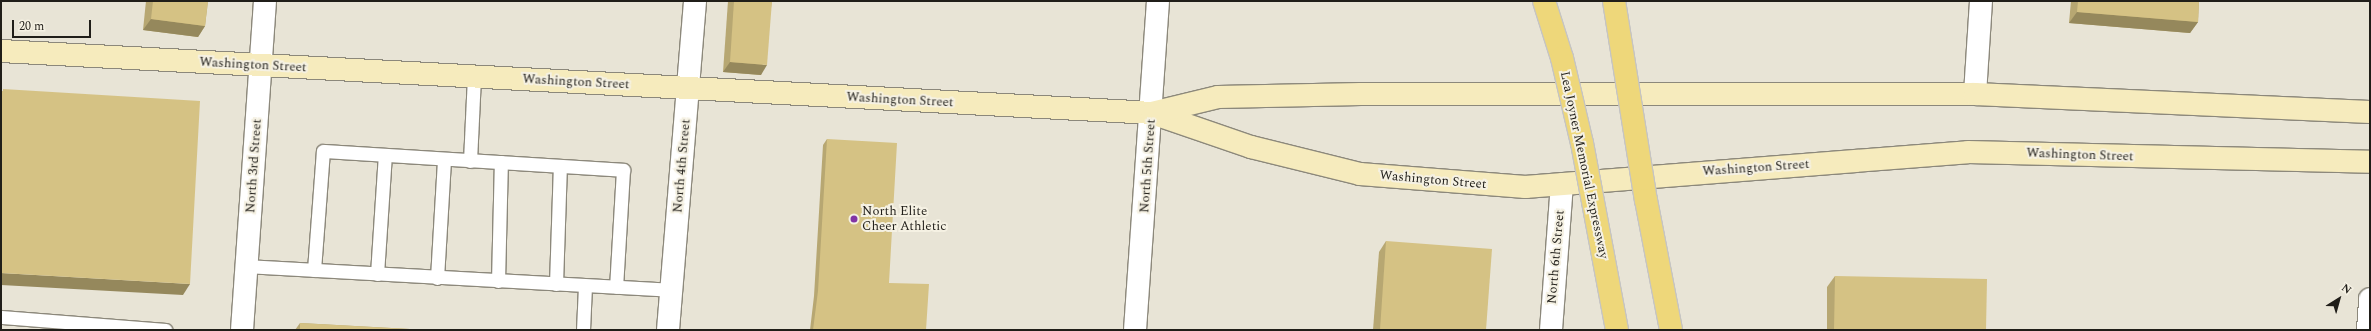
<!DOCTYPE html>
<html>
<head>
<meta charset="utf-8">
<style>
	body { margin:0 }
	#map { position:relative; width:2371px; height:331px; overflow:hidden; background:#e8e4d6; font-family:Spectral,serif }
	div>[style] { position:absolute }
	.roads { filter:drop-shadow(1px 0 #8c887b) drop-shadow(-1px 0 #8c887b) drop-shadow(0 1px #8c887b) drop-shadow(0 -1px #8c887b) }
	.lane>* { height:13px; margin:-6.5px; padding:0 6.5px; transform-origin:6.5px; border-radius:6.5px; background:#fff }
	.street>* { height:22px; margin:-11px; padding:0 11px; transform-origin:11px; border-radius:11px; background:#fff }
	.secondary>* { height:22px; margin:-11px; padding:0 11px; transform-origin:11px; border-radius:11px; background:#f6ebbd }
	.bridges { filter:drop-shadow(1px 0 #c5c4c3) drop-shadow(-1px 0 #c5c4c3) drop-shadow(0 1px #c5c4c3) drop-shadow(0 -1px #c5c4c3) }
	.primary-bridge>* { height:22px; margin:-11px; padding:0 11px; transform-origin:11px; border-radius:11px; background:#eed77a }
	.wall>* { inset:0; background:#b7a772 }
	.shaded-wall>* { inset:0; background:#95885c }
	.building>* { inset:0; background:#d5c284 }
	.dots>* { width:11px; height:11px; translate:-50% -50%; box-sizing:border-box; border:2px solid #f5f1e3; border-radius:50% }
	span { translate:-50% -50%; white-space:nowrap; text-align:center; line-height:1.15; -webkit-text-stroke:4px #f5f1e3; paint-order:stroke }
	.street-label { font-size:13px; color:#201e19 }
	.poi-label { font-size:13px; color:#201e19 }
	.left { translate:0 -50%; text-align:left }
	.frame { position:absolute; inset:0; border:2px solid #201e19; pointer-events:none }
	.north { position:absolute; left:2319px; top:279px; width:40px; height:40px; -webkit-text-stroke:3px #f5f1e3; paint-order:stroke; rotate:37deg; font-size:11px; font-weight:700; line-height:16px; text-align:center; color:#201e19 }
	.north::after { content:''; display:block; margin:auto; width:14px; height:18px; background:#201e19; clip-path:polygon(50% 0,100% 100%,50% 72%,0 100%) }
	.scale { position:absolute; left:12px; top:20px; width:79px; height:18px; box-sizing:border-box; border:2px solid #201e19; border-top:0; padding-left:5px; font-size:12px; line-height:14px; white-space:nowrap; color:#201e19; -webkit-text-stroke:3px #f5f1e3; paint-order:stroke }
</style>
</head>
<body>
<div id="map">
	<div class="roads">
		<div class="lane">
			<i style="left:470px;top:161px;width:84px;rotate:-87.3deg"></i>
			<i style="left:247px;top:266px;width:426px;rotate:3.2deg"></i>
			<i style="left:314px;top:270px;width:119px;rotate:-85.7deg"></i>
			<i style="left:323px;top:151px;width:301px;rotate:3.6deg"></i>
			<i style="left:623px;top:170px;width:117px;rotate:93.4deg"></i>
			<i style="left:377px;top:274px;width:119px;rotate:-86.2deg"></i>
			<i style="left:437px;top:278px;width:119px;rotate:-86.6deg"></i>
			<i style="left:498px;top:281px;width:119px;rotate:-88.6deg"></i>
			<i style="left:556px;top:284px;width:118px;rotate:-88.1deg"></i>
			<i style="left:1px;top:317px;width:165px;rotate:4.5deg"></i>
			<i style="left:583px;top:330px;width:44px;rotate:-87.4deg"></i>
		</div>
		<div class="street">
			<i style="left:1975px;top:94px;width:93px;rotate:-86.3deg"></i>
			<i style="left:242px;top:330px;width:330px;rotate:-86deg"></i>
			<i style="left:668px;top:330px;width:330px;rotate:-85.3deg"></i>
			<i style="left:1135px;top:330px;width:330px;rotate:-86deg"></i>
			<i style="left:1551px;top:330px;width:146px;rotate:-85.7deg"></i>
			<i style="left:2368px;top:330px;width:31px;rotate:-86deg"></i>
		</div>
		<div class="secondary">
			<i style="left:1px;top:51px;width:1153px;rotate:3.08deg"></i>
			<i style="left:1152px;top:113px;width:105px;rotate:19deg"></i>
			<i style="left:1251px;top:147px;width:112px;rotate:13.9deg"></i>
			<i style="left:1360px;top:174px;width:166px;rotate:4.5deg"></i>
			<i style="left:1525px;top:187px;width:444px;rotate:-4.5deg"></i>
			<i style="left:1968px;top:152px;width:402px;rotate:1.4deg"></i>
			<i style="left:1152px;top:113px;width:68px;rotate:-13.6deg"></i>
			<i style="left:1218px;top:97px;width:143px;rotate:-1.2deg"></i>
			<i style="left:1361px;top:94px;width:614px"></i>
			<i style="left:1975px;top:94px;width:395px;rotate:2.6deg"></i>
		</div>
	</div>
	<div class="bridges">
		<div class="primary-bridge">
			<i style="left:1544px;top:1px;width:60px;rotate:72.5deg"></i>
			<i style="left:1562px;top:58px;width:87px;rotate:76.8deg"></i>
			<i style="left:1582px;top:143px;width:190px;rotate:79.4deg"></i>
			<i style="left:1614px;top:1px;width:202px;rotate:80.9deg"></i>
			<i style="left:1646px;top:200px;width:132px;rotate:79.1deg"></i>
		</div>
	</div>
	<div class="wall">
		<i style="clip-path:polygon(146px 1px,208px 1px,205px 26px,198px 37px,143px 30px)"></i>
		<i style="clip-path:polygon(728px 1px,772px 1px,761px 75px,723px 72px)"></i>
		<i style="clip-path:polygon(2071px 1px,2199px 1px,2198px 22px,2190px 33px,2069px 23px)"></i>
		<i style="clip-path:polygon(827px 139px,889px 283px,926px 330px,810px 330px,814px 296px,823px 145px)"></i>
		<i style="clip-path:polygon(1386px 241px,1486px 330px,1373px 330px,1379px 252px)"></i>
		<i style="clip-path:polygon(1835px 276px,1986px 330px,1827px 330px,1827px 287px)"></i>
		<i style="clip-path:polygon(300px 323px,428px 330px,295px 330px)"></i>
	</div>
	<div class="shaded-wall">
		<i style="clip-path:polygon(2077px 12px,2198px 22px,2190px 33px,2069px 23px)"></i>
		<i style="clip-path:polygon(151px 19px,205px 26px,198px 37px,143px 30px)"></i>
		<i style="clip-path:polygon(730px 62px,767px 65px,761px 75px,723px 72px)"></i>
		<i style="clip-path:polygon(1px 273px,190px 284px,183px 295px,1px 285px)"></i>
	</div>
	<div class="building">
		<i style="clip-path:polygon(153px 1px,208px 1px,205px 26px,151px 19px)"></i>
		<i style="clip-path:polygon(734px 1px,772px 1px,767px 65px,730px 62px)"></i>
		<i style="clip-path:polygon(2078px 1px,2199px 1px,2198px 22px,2077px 12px)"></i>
		<i style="clip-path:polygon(3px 89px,200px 101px,190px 284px,1px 273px,1px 91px,3px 91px)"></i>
		<i style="clip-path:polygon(827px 139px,897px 143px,889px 283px,929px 284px,926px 330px,813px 330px,818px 291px)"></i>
		<i style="clip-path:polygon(1386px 241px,1492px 249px,1486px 330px,1380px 330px)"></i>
		<i style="clip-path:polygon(1835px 276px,1987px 279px,1986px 330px,1834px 330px)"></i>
		<i style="clip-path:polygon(300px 323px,428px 330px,300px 330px)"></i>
	</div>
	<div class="dots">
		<i style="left:854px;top:219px;background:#8235a5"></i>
	</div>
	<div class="street-label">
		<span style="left:253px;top:65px;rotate:3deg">Washington Street</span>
		<span style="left:576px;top:82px;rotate:3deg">Washington Street</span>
		<span style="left:900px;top:100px;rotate:3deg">Washington Street</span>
		<span style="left:2080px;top:155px;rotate:2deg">Washington Street</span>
		<span style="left:1584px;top:165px;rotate:78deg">Lea Joyner Memorial Expressway</span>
		<span style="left:254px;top:166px;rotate:-86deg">North 3rd Street</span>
		<span style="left:682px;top:166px;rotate:-85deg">North 4th Street</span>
		<span style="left:1148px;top:166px;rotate:-86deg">North 5th Street</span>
		<span style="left:1756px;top:168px;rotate:-4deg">Washington Street</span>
		<span style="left:1433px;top:180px;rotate:5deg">Washington Street</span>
		<span style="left:1556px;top:257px;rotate:-85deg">North 6th Street</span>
	</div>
	<div class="poi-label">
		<span class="left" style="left:862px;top:219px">North Elite<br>Cheer Athletic</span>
	</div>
	<div class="frame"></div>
	<div class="north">N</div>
	<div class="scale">20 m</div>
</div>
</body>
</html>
